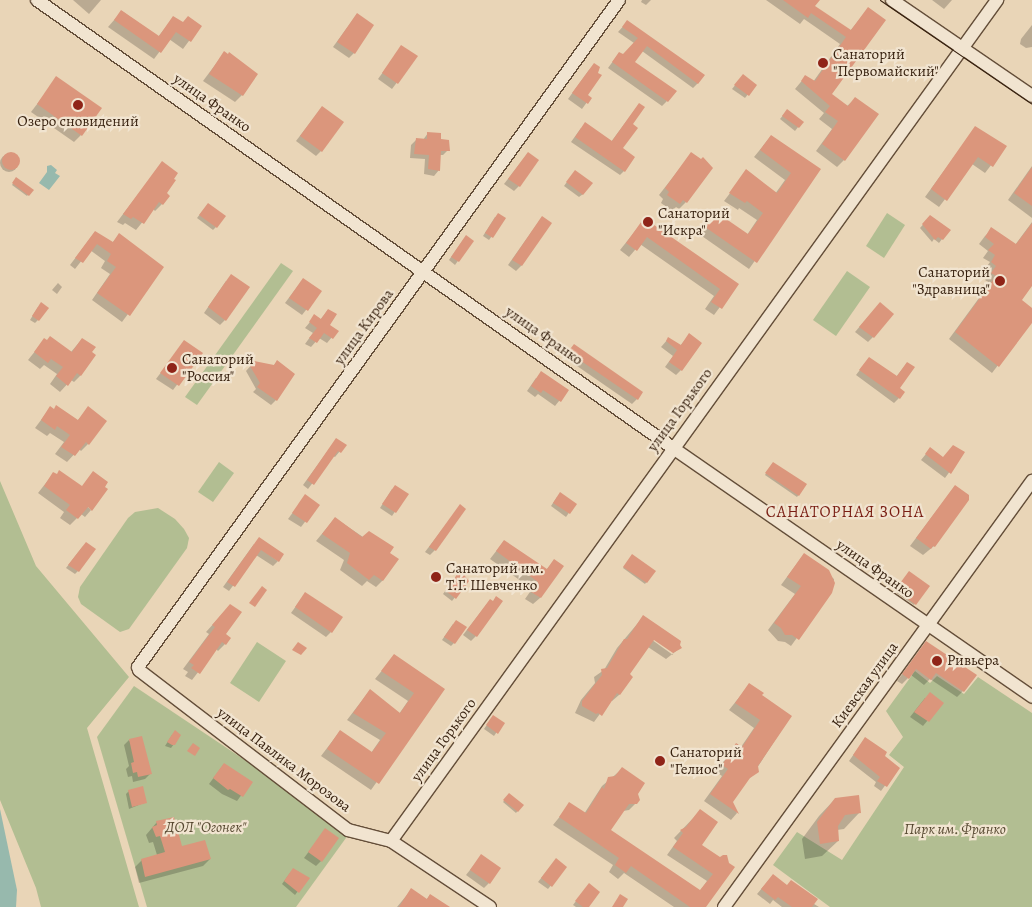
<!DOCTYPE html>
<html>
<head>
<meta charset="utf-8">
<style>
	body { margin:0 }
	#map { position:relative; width:1032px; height:907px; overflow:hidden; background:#e9d5b7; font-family:Alegreya,serif }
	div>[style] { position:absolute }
	.green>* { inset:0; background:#b2be92 }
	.water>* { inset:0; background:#97b9ad }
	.shadow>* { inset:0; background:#0003 }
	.round { border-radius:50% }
	.building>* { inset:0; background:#db967c }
	.roads { filter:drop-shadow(1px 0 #644e39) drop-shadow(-1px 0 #644e39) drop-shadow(0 1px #644e39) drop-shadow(0 -1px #644e39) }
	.minor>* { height:12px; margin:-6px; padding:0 6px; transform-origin:6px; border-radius:6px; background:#f1e4d0 }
	.tram>* { height:1px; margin:-0.5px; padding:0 0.5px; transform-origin:0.5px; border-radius:0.5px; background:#37210f }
	.dots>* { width:14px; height:14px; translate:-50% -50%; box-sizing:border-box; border:2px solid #f1e4d0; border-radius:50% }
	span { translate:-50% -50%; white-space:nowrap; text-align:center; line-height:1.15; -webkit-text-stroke:4.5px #f1e4d0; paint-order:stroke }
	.poi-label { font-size:15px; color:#37210f }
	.left { translate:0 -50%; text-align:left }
	.right { translate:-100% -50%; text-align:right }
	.street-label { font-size:15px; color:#37210f }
	.park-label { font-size:15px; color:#564830; font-style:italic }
	.neighbourhood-label { font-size:16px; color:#7a1f14; letter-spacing:1px }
</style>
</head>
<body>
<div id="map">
	<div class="green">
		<i style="clip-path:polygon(887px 213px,905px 225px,884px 258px,866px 246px)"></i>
		<i style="clip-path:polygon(281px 263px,293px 271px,197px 405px,185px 397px)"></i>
		<i style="clip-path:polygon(847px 271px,870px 287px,836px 336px,813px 320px)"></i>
		<i style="clip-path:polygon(219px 462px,234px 473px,213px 502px,198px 492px)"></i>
		<i style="clip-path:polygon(0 481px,36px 566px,129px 677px,87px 728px,139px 907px,41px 907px,36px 888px,0 800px)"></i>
		<i style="clip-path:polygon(158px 508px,175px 519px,184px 529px,189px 538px,187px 548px,129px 629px,120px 632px,81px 604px,78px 597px,80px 587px,128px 518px,135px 512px)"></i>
		<i style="clip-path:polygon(257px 642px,286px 661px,259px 702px,230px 683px)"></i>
		<i style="clip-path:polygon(915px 671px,930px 683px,937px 676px,964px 694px,978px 677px,1032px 713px,1032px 907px,830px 907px,773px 865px,797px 832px,842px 860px,904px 767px,889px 755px,903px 737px,886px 711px)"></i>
		<i style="clip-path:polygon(134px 686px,351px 831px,296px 907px,147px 907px,97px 737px)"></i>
	</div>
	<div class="water">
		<i style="clip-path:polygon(51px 165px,57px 170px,55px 173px,60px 176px,49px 190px,39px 183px,47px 172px,47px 166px)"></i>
		<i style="clip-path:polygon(0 809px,17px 890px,16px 907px,0 907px)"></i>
	</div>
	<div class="shadow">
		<i style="clip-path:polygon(73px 0,101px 0,89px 14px)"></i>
		<i style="clip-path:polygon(642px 0,651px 0,646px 5px,641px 2px)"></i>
		<i style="clip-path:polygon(766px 0,818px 0,814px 7px,850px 31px,868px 9px,830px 94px,847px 106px,855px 99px,844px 160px,837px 167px,816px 151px,832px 129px,819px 119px,824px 113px,795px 89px,805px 77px,813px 82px,840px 44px,804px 19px,800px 24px)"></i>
		<i style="clip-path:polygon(932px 0,952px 0,944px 9px)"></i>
		<i style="clip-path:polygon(122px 11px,158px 37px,173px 18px,182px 24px,200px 26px,183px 49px,169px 39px,154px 59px,108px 27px)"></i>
		<i style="clip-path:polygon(357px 14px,354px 53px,349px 58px,333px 47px)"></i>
		<i style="clip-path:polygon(627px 22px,698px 83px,693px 88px,642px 51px,633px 62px,667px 101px,662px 106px,608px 68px,619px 53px,623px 55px,634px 43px,618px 32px)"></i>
		<i style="clip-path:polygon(1032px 25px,1032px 47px,1026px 48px,1020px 44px,1021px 39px)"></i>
		<i style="clip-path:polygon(401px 47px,416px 57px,392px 89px,378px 79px)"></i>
		<i style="clip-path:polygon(224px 53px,242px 95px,235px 102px,203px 81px)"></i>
		<i style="clip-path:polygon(589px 70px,597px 74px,586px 96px,590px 98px,582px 109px,568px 99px)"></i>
		<i style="clip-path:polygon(57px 78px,81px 135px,74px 142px,31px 112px)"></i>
		<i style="clip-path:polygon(740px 79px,755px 85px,745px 98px,732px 89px)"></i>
		<i style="clip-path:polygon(639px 104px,621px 149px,624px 171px,620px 175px,571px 142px,581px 128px,611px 142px)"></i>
		<i style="clip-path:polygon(322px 107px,321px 151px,316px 156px,296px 141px)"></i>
		<i style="clip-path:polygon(784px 114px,802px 122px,795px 131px,780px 119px)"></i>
		<i style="clip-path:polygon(975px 128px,1005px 147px,985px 173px,972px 164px,939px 207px,925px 197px)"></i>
		<i style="clip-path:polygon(428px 133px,440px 140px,448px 150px,443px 155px,440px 155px,439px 170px,434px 176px,424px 174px,425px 159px,410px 158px,411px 145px,417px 139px,423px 140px)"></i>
		<i style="clip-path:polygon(771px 136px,819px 170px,749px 269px,699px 234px,716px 213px,747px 235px,757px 220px,739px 208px,738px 210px,724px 201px,747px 171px,775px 194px,785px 180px,754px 157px)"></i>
		<i style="clip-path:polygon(528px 153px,519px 186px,514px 191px,504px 184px)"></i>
		<i style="clip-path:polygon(691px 154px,708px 163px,686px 202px,679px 209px,676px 207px,672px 211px,661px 203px,663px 199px,659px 195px)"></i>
		<i class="round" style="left:0;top:154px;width:18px;height:18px"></i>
		<i style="clip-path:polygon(162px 163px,165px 193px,162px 204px,155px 211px,153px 209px,136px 230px,125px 223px,123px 225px,117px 222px)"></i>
		<i style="clip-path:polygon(1032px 166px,1032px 218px,1008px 200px)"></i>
		<i style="clip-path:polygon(572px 175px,583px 194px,579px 197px,564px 186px)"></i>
		<i style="clip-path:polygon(16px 179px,32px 190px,27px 196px,12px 185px)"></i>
		<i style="clip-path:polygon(208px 204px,216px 227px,213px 230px,197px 218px)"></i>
		<i style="clip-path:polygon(495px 217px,505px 219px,489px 240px,483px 236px)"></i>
		<i style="clip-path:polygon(542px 217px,521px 266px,516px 271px,508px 265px)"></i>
		<i style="clip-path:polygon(644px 220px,737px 284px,714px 315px,705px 309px,714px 296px,640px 244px,629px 257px,620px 250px)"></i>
		<i style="clip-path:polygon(927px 220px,949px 230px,939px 243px,934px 239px,932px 242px,920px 228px)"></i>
		<i style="clip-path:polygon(1032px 222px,1032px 284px,1020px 300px,1032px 310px,1032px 321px,992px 373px,949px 339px,990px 283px,985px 280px,991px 273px,985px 269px,990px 262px,983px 258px,988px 251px,979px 244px,985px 236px,992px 229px,1015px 245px)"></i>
		<i style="clip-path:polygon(95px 232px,112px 243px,119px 235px,163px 267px,122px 322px,92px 300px,110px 274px,101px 268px,105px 261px,90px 250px,75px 269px,70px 265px)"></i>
		<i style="clip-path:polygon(463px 240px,472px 241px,455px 265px,449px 260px)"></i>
		<i style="clip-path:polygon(303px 279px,321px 291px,302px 315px,285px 303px)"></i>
		<i style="clip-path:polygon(226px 281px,225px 320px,220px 325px,204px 313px)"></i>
		<i style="clip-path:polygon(58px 283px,62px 287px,57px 294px,52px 290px)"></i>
		<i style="clip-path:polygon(880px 303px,873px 337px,868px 342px,855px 332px)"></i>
		<i style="clip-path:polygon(38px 307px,38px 320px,35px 323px,30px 320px)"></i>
		<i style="clip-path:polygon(328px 310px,328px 325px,337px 331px,327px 343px,319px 338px,311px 347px,305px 344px,313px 333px,305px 328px,315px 316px,320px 320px)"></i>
		<i style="clip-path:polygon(689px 335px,681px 370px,676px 375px,665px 367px,673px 356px,661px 347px,668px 339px,680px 346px)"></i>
		<i style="clip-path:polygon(82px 339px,94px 355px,80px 376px,74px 382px,71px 380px,60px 392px,50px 384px,57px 374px,44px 365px,40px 369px,28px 360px,44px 340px,71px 352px)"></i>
		<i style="clip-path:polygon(184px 342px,201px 353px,173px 390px,156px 379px)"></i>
		<i style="clip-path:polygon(574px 345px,642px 393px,637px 399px,632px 404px,564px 357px)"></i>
		<i style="clip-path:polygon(869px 358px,896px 377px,907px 363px,898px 388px,899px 398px,894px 403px,856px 375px)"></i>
		<i style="clip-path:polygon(254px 362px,273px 366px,277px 362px,276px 400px,271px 405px,253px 392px,256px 389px,246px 371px)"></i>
		<i style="clip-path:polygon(536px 378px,567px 391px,555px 406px,538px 394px,535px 397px,527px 391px)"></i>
		<i style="clip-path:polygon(50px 408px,77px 421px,89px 408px,88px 444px,81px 451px,79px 449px,67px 462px,55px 454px,64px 442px,50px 433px,47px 436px,35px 428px)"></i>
		<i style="clip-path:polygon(332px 445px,345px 445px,335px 457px,333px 456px,308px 489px,303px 485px)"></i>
		<i style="clip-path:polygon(930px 449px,943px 458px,964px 452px,945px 478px,921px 460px)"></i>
		<i style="clip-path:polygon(772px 464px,805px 485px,797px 497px,765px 475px)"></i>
		<i style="clip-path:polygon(53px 474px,91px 510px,85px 517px,81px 514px,70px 525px,60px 518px,64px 512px,38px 493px)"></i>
		<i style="clip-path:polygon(955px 486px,934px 546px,923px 555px,910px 546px)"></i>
		<i style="clip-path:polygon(392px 489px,407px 494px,392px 516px,380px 508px)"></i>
		<i style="clip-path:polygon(305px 496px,318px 505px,301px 527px,288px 519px)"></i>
		<i style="clip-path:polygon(557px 497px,575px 504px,566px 517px,551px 506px)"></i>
		<i style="clip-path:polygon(460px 506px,464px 509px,435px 550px,430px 555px,425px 552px)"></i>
		<i style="clip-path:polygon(335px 518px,388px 554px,383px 580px,376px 587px,367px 581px,362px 586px,340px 570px,344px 560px,316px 541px)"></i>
		<i style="clip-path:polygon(504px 541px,546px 570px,554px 561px,540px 598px,533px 604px,525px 599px,532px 589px,490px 559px)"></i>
		<i style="clip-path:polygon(254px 544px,278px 561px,273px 566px,256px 555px,229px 591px,223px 587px)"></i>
		<i style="clip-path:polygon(83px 546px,78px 571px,75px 574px,66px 568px)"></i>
		<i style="clip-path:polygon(804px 554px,834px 579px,833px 588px,791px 646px,785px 642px,778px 641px,768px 630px,795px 594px,781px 585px)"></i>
		<i style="clip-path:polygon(631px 557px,654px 571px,645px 584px,623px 568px)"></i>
		<i style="clip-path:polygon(460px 571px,468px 581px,452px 601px,443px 594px)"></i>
		<i style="clip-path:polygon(909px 572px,928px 586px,914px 605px,895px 592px)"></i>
		<i style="clip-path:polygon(301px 599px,331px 632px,326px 637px,291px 613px)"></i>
		<i style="clip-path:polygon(490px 600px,476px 636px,471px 641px,463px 635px)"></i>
		<i style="clip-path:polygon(224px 612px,225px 644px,218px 651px,216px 649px,192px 680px,185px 676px,188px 672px,183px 669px,209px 634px,206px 632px)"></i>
		<i style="clip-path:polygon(evenodd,643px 617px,680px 648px,666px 659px,648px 647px,628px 675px,631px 677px,619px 695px,612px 701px,610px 700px,594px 722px,575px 713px,581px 700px,595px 683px,594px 677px,604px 670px,617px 648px,643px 617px,650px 635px,673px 652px,673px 655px,648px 637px,650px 635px)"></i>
		<i style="clip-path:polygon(453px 624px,454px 643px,451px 646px,442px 640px)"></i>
		<i style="clip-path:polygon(927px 642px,963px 691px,957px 697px,930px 679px,924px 685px,911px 675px,902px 684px,897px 681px)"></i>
		<i style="clip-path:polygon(394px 656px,443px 689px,371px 790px,321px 756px,340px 731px,371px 753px,380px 740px,347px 720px,370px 690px,399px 714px,408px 701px,375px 679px)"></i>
		<i style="clip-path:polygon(749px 685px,760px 695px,790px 717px,757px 768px,757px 772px,746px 781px,732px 802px,737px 813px,731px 820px,704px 801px,722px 776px,716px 772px,730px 751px,737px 744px,741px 747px,754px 728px,729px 710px)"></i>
		<i style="clip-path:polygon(925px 698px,942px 703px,923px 726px,910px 717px)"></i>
		<i style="clip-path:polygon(491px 719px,503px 723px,494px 736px,484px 729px)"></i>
		<i style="clip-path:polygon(172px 735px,174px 744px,171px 748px,165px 746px)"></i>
		<i style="clip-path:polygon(129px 740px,150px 774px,145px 779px,133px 782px,132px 776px,128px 777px,126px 769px,129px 766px,124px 745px)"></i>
		<i style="clip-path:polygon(861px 744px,898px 768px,881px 791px,874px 786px,876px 782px,849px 761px)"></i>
		<i style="clip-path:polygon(224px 764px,251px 782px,237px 801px,222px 794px,209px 784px)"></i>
		<i style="clip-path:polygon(622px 769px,637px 794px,636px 803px,629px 810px,623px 811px,609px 830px,700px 891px,707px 881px,667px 855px,677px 841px,674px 838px,700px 811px,700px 845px,720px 859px,704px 907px,674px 907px,624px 873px,618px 879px,609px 872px,613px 865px,553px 825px,570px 804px,584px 814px,602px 786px)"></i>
		<i style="clip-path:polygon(129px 791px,146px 802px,129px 809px,126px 794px)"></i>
		<i style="clip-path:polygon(509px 795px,522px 805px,516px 813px,503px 802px)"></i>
		<i style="clip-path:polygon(835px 799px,859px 813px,844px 829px,837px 830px,838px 841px,822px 856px,805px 859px,802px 839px,819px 816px)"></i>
		<i style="clip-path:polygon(157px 822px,181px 848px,210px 859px,203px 866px,139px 883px,135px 867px,142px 860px,157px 855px,153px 842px,149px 843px,146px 835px)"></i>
		<i style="clip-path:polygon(325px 830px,321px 861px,316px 866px,304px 858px)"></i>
		<i style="clip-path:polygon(481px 856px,489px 883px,484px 888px,466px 875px)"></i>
		<i style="clip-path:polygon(553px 863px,566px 867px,548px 889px,538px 882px)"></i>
		<i style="clip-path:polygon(290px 873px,308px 878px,295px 895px,282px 884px)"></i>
		<i style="clip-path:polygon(769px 880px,786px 887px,819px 907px,782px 907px,773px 900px,770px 904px,757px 894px)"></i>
		<i style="clip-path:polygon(586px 888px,587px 907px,576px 907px,573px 905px)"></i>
		<i style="clip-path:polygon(411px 890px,426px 900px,430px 895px,443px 907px,397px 907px)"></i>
	</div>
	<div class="building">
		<i style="clip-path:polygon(783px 0,820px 0,815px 6px,851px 30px,868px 7px,886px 20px,832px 94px,848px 106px,855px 97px,879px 114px,845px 161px,822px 144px,838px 121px,825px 112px,830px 106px,801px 81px,805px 75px,815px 81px,846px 37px,811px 13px,808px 18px)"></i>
		<i style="clip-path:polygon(121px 10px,159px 36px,173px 16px,183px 22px,188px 16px,202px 26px,191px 42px,176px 32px,161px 53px,114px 20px)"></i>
		<i style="clip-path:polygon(357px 13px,374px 25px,355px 54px,337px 42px)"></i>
		<i style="clip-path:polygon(627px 20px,705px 75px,698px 84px,647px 46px,635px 62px,677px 91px,668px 102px,612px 62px,619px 52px,623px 54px,638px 38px,622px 27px)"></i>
		<i style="clip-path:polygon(401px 45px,418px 56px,398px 84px,382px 73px)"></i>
		<i style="clip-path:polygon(224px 51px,228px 54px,229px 52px,258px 74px,243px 96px,209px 74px)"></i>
		<i style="clip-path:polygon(594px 63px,600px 67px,598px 73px,602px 75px,588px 95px,592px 98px,588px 104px,572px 93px)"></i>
		<i style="clip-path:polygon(743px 74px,757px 85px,749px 96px,734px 85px)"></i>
		<i style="clip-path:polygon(56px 76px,102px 108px,82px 136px,37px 104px)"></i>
		<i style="clip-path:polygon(639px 103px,645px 107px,633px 124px,638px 128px,623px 148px,635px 157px,625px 172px,575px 137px,585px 122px,612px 141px)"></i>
		<i style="clip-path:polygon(322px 106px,344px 122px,322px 152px,300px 136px)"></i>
		<i style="clip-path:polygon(787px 109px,804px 122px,799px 128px,782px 116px)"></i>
		<i style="clip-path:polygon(975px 126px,1007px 146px,993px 167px,978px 157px,947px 201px,931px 189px)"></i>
		<i style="clip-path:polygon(427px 132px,441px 133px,441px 139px,449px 140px,450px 151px,441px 151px,440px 171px,428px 169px,429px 155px,414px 154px,416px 138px,427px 139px)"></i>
		<i style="clip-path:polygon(771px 135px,821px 169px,757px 263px,705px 227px,716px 212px,748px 234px,763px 213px,747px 201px,745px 203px,729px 193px,746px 169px,777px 193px,791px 173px,760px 150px)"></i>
		<i style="clip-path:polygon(528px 152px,539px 160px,520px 187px,508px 179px)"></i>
		<i style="clip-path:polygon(691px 152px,701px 159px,703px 157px,713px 168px,687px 203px,683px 200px,680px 204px,667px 195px,669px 192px,665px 188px)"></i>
		<i class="round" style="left:2px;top:152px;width:18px;height:18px"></i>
		<i style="clip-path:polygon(162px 161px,178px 173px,174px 179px,176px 180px,167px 193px,170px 196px,163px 205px,159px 202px,144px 224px,133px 217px,131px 219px,123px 214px)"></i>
		<i style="clip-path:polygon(1032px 167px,1032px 206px,1014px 193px)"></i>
		<i style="clip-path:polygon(575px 170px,593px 183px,583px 195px,566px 182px)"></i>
		<i style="clip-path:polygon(16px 177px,34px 190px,29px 196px,12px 183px)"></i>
		<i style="clip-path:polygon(208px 203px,226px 216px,217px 228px,199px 215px)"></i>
		<i style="clip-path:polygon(498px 213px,506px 218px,493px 238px,485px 233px)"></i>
		<i style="clip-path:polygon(930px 215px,951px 230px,943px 240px,938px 237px,935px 240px,922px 224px)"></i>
		<i style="clip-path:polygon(542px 216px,552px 223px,522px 266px,512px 260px)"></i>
		<i style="clip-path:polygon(644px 218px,739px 284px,722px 309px,711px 302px,720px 289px,647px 237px,637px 251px,626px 243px)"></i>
		<i style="clip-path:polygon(1032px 223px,1032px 286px,1022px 300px,1032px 308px,1032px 323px,999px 367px,955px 332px,996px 276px,991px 273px,996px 266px,991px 262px,995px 255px,988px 250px,994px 244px,985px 237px,991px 227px,1016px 244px)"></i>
		<i style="clip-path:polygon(95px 231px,113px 242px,119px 233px,164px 267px,130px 316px,97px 293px,116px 267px,107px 261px,111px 254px,97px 244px,83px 263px,75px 258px)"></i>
		<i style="clip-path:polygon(466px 235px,474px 241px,459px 262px,451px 257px)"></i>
		<i style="clip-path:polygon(231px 274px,250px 287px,226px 321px,208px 307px)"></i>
		<i style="clip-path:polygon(303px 278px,322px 291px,308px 311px,289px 298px)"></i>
		<i style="clip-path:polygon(41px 302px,49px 308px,39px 321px,32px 316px)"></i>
		<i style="clip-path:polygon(880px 302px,894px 314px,874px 338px,859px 327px)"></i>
		<i style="clip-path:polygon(328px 309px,337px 314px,330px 325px,339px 331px,333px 339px,324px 333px,317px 343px,309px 338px,317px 328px,309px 322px,314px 314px,321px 319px)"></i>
		<i style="clip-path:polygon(689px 333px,702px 343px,682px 371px,669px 362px,677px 350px,666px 341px,668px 337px,681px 345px)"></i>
		<i style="clip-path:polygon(50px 336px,72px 352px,82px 338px,96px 347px,92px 352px,96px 355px,81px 376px,77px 373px,68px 386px,56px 376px,63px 367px,51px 359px,48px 363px,34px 352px,44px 338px,47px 340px)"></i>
		<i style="clip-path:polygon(184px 340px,203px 353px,179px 386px,160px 373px)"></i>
		<i style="clip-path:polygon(574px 344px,643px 392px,638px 400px,568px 352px)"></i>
		<i style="clip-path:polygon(869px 357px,897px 376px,907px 362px,915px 367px,900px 388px,905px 392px,900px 399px,859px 370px)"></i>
		<i style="clip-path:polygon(277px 360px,295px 374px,277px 401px,257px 387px,260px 383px,250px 366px,254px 361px,274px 365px)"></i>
		<i style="clip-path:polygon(541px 371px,569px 390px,561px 402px,543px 390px,541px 393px,531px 386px)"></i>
		<i style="clip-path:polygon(56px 405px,78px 420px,88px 406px,107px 421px,89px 445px,86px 442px,75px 456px,61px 447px,70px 435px,57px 426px,55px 430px,41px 420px,50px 406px,54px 409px)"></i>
		<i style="clip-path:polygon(336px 438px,347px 445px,341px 453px,338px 451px,314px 485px,307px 480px)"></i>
		<i style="clip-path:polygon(953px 445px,965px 452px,951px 474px,925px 454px,930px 447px,943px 457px)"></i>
		<i style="clip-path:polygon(773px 462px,807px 484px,799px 496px,765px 473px)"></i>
		<i style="clip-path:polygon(59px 470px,82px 486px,93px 471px,108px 482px,105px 487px,108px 489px,92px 511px,88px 507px,78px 519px,66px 510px,70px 505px,44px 486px,53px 472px,57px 474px)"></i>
		<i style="clip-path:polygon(395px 485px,409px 494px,396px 513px,382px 504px)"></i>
		<i style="clip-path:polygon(955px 485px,969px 495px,969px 500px,935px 547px,933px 546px,931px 549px,916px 538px)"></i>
		<i style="clip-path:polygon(560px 492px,577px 504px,570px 514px,553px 503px)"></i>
		<i style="clip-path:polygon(305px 494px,320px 505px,307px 523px,292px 513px)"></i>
		<i style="clip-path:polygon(460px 504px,466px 509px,436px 551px,429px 547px)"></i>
		<i style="clip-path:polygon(335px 517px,362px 537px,369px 531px,394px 547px,390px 553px,399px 559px,383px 581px,374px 575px,369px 580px,347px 563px,350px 553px,322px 534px)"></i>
		<i style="clip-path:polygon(259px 537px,284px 554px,279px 562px,261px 550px,235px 587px,227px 582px)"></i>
		<i style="clip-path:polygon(504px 540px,547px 569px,554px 559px,564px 566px,541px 598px,531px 592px,538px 582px,496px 551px)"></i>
		<i style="clip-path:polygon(86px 542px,96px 549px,79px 572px,68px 565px)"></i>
		<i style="clip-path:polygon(804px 553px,829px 570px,835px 583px,832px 593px,799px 640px,792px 635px,785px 635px,781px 628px,774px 623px,801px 586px,787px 577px)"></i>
		<i style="clip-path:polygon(632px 554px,656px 571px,647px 583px,623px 567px)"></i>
		<i style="clip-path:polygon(460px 570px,469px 581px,456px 599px,446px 591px)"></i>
		<i style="clip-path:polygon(909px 571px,930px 586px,916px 605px,895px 590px)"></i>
		<i style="clip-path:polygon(262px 586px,267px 590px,255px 607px,249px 603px)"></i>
		<i style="clip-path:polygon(305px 592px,343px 617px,332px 633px,295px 607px)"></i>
		<i style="clip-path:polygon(496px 596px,503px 601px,477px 637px,467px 630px,490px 599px,493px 601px)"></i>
		<i style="clip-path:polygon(230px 604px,242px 612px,226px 634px,231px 638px,226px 645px,222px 642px,200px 674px,191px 668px,194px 665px,189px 662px,215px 627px,212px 625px)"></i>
		<i style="clip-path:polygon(643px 615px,681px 641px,680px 645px,682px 648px,673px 653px,654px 640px,630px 674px,633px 677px,620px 695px,617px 693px,602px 716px,598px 713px,596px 714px,582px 706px,582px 701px,602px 675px,601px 669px,607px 668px,624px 639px,627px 639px)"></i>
		<i style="clip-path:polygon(456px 620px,467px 627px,455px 644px,444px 637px)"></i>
		<i style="clip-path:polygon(926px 641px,977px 675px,964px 692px,936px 673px,931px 680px,916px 669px,909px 679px,902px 674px)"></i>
		<i style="clip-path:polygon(298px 642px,307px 648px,301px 655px,292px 650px)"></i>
		<i style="clip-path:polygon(394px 654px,445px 689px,379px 784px,327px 749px,340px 730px,372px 752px,386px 733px,353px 713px,370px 689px,400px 713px,414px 693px,381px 671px)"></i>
		<i style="clip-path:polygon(749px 683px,764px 693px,762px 695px,792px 716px,758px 766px,759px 772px,750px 778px,733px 802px,739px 814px,710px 794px,728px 769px,722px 765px,736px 743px,742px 747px,760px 720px,735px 703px)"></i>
		<i style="clip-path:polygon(930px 692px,944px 703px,929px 722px,914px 712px)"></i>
		<i style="clip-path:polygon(493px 715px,505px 723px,498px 734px,486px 725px)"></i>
		<i style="clip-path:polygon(175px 730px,181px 735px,175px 745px,172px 745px,167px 742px)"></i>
		<i style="clip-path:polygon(142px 736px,152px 774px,138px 777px,137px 772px,133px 773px,131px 763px,134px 762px,129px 739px)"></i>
		<i style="clip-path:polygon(865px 737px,887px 752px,885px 756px,900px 768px,887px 787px,877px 781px,880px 777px,853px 755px)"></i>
		<i style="clip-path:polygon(193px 743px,200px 748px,195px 756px,187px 751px)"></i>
		<i style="clip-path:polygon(224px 763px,253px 782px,243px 797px,230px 789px,228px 790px,213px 778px)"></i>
		<i style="clip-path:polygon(622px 767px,645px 783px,638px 794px,640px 800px,637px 804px,629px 804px,611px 830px,700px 890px,713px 874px,673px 847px,683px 833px,680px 830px,686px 827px,700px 809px,718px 822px,702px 845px,720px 857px,723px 855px,727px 855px,729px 863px,735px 867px,706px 907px,690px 907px,631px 866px,626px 873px,615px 865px,619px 858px,559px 817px,569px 802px,586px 813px,602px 787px,604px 789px,608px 777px,615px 776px)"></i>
		<i style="clip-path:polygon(143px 786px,147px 803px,132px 807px,128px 790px)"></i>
		<i style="clip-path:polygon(509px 793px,524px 805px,518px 812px,503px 800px)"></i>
		<i style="clip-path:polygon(859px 795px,861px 813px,845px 815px,838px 826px,839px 841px,820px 844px,817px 822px,835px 798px)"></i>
		<i style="clip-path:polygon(174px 817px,182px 846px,205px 840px,211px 859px,145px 877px,141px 859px,165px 852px,160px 836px,156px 837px,152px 827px,157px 825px,156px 821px)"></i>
		<i style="clip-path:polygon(325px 828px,339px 838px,322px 862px,308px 852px)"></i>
		<i style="clip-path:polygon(481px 854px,501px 868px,490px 884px,470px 870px)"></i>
		<i style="clip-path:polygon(556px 858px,567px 867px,552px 887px,541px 878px)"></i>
		<i style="clip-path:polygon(293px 868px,310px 878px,299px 893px,284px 881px)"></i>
		<i style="clip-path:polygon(773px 874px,787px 885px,791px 880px,818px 899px,812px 907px,792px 907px,778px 897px,775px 900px,761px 889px)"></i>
		<i style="clip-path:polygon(589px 883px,600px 892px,589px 907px,583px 907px,575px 901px)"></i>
		<i style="clip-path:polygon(411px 888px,427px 899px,430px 894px,450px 907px,399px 907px)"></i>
		<i style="clip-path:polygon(620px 894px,628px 899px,623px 907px,612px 907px)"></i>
	</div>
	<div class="roads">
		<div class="minor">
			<i style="left:37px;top:0;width:778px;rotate:35.16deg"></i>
			<i style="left:673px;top:448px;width:437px;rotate:34.7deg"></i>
			<i style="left:892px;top:0;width:170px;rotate:34.4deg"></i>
			<i style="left:391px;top:841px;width:1037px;rotate:-54.22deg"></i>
			<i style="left:490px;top:907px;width:119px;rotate:-146.3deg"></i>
			<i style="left:391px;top:841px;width:44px;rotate:-165.7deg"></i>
			<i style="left:348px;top:830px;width:263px;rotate:-142.6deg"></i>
			<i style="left:139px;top:670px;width:3px;rotate:-108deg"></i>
			<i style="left:138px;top:667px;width:822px;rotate:-54.2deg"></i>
			<i style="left:724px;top:907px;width:526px;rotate:-54.13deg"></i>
		</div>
	</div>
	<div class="tram">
		<i style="left:880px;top:0;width:184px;rotate:34.4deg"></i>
	</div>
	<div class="dots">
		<i style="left:823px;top:63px;background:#8f2418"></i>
		<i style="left:78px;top:105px;background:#8f2418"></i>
		<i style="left:648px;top:222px;background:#8f2418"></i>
		<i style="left:1000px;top:281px;background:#8f2418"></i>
		<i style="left:172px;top:368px;background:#8f2418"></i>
		<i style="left:436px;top:577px;background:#8f2418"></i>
		<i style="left:937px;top:661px;background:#8f2418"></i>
		<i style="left:660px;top:761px;background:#8f2418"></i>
	</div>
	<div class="poi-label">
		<span class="left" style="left:833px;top:63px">Санаторий<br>"Первомайский"</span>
		<span style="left:78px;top:122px">Озеро сновидений</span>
		<span class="left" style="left:658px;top:222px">Санаторий<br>"Искра"</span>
		<span class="right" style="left:990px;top:281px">Санаторий<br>"Здравница"</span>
		<span class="left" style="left:182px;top:368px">Санаторий<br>"Россия"</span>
		<span class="left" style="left:446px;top:577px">Санаторий им.<br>Т.Г. Шевченко</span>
		<span class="left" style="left:947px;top:661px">Ривьера</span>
		<span class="left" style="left:670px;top:761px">Санаторий<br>"Гелиос"</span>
	</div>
	<div class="street-label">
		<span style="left:212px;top:103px;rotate:35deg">улица Франко</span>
		<span style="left:364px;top:327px;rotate:-54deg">улица Кирова</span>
		<span style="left:544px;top:336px;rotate:35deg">улица Франко</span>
		<span style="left:680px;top:410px;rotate:-54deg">улица Горького</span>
		<span style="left:875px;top:569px;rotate:35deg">улица Франко</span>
		<span style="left:865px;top:685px;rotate:-54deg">Киевская улица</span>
		<span style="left:444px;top:740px;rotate:-54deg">улица Горького</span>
		<span style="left:284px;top:760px;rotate:37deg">улица Павлика Морозова</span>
	</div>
	<div class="park-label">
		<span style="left:206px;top:828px">ДОЛ "Огонек"</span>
		<span style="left:955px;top:830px">Парк им. Франко</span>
	</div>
	<div class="neighbourhood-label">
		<span style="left:845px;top:512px">САНАТОРНАЯ ЗОНА</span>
	</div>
</div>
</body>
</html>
